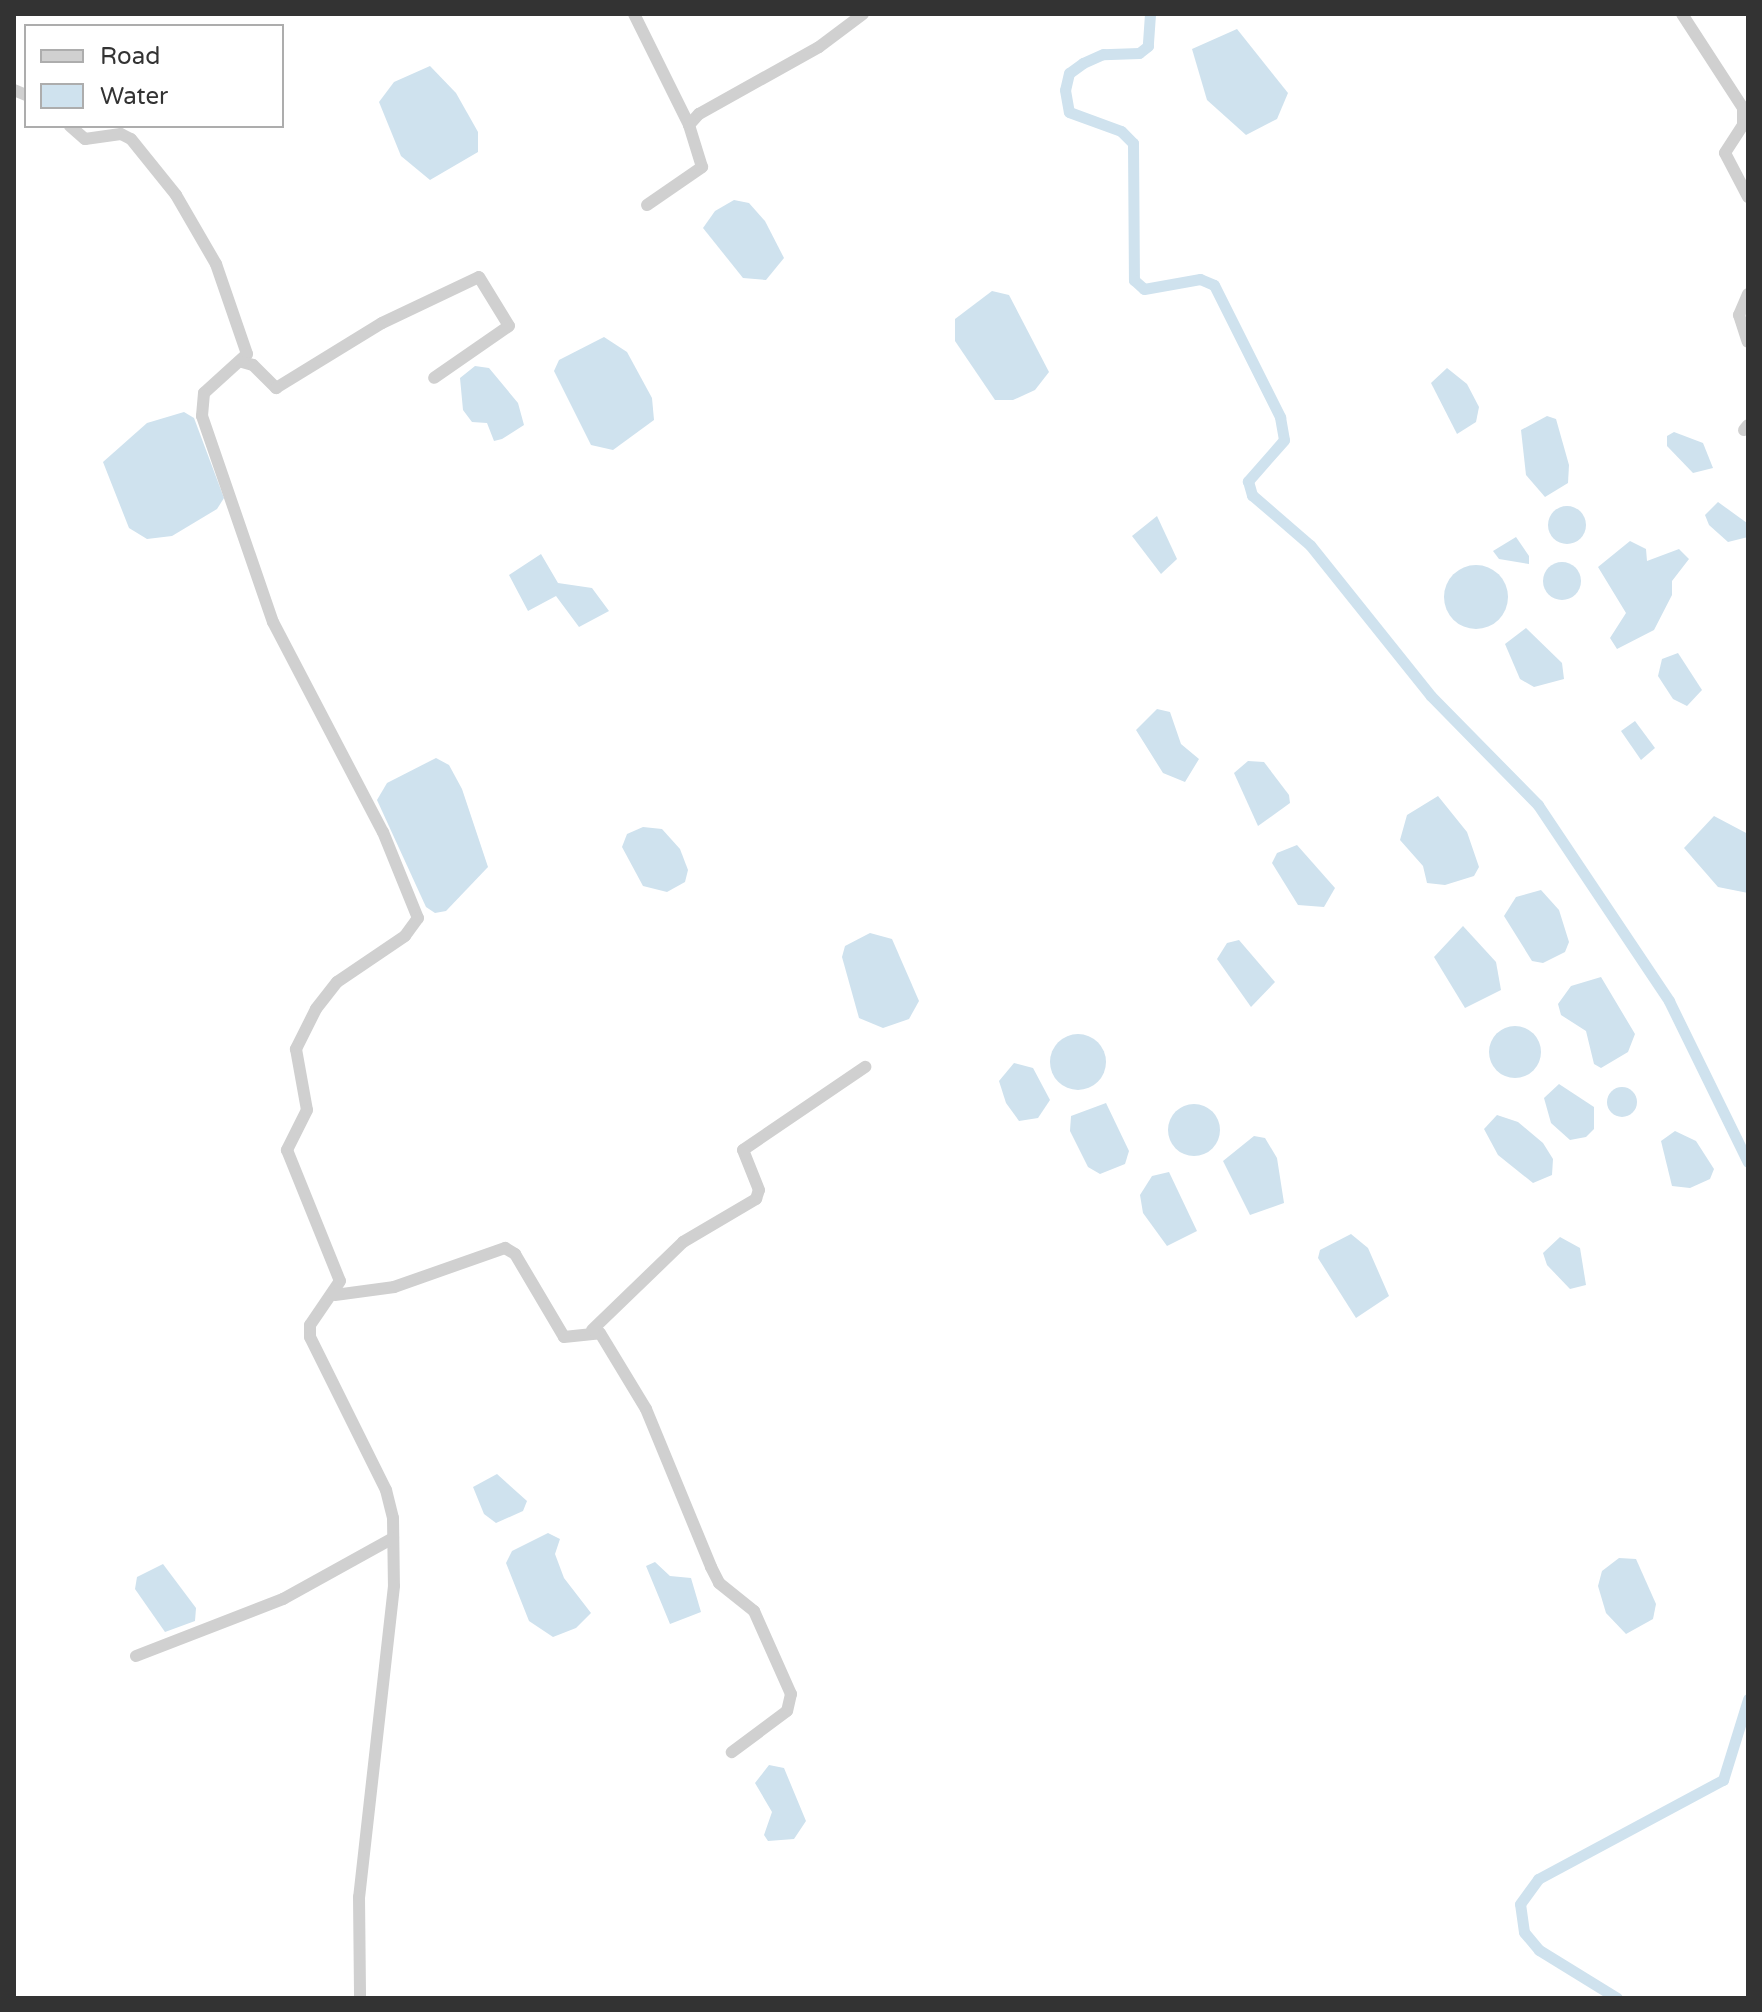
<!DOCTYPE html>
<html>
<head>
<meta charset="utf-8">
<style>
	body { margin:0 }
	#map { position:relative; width:1762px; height:2012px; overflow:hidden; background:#fff; font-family:"Varela Round",sans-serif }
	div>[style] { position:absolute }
	.water>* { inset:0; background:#cfe2ee }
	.round { border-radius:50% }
	.canal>* { height:11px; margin:-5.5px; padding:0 5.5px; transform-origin:5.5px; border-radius:5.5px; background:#cfe2ee }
	.minor>* { height:12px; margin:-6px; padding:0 6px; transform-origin:6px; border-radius:6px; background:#d0d0d0 }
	span { translate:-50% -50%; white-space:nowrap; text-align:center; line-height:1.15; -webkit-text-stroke:8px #fff; paint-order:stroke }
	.frame { position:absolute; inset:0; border:16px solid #333; pointer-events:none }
	.legend { position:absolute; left:24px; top:24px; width:260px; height:104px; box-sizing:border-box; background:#fff; border:2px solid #adadad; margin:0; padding:10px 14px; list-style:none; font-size:24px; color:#333 }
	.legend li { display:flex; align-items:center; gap:16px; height:40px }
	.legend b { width:40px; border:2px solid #adadad }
</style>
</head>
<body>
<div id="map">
	<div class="water">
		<i style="clip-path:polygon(1237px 29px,1288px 93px,1277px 119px,1246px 135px,1207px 100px,1192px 49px)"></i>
		<i style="clip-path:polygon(430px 66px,456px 93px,478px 132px,478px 152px,430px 180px,401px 156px,379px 102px,394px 82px)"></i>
		<i style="clip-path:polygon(734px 200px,749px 203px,765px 221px,784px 258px,766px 280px,743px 278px,703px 228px,715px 211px)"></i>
		<i style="clip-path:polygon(992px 291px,1009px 295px,1049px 372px,1035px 390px,1013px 400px,995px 400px,955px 341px,955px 319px)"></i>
		<i style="clip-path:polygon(604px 337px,627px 352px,652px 398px,654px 420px,613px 450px,591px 445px,554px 371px,559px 360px)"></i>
		<i style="clip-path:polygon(475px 366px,489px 368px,518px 403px,524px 425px,502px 439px,494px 441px,487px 423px,472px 422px,463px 410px,460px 378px)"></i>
		<i style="clip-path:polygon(1447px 368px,1467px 384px,1479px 407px,1476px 422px,1457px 434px,1431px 383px)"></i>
		<i style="clip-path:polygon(184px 412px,194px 418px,224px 498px,217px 509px,172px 536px,147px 539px,129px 528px,103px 462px,147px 423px)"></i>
		<i style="clip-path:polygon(1547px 416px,1556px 419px,1569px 465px,1568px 483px,1545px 497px,1526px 475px,1521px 430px)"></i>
		<i style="clip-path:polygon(1674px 432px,1703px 443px,1713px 468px,1693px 473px,1667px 446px,1667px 436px)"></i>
		<i style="clip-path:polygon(1718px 502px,1747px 523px,1748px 537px,1728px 542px,1709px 525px,1705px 515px)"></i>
		<i class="round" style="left:1548px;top:506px;width:38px;height:38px"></i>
		<i style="clip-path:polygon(1157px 516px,1177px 559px,1161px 574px,1132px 536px)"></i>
		<i style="clip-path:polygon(1516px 537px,1529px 556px,1529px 564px,1499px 559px,1493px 551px)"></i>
		<i style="clip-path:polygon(1630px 541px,1646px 549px,1647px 561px,1679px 549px,1689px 559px,1672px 581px,1672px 595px,1654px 630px,1617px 649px,1610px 638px,1626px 613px,1598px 567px)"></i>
		<i style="clip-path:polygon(541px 554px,558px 583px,592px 588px,609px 611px,579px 627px,556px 596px,528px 611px,509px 575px)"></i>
		<i class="round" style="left:1543px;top:562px;width:38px;height:38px"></i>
		<i class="round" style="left:1444px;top:565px;width:64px;height:64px"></i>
		<i style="clip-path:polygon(1526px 628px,1562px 663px,1564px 679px,1534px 687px,1520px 679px,1505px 644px)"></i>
		<i style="clip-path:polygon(1678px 653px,1702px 690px,1687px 706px,1673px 699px,1658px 676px,1662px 659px)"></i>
		<i style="clip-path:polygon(1157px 709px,1170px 712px,1181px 744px,1199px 759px,1185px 782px,1163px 773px,1136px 730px)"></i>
		<i style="clip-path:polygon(1635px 721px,1655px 748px,1641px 760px,1621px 731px)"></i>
		<i style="clip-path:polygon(436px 758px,449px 765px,462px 789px,488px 867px,446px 911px,435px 913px,426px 907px,377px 800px,387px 783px)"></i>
		<i style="clip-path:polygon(1248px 761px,1264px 762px,1289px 795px,1290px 803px,1258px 826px,1234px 773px)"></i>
		<i style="clip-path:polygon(1438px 796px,1467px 832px,1479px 867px,1474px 876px,1445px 885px,1427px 883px,1423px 866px,1400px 840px,1407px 815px)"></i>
		<i style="clip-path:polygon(1714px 816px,1748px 834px,1748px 893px,1718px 887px,1684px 848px)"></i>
		<i style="clip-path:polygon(643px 827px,662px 829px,680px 849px,688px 870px,685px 882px,667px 892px,643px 886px,622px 847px,627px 834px)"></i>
		<i style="clip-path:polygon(1297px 845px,1335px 888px,1324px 907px,1298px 905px,1272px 863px,1277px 853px)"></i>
		<i style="clip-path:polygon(1541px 890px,1559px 910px,1569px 942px,1565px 952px,1543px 963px,1532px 961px,1504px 916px,1516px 897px)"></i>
		<i style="clip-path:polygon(1463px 926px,1496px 962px,1501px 990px,1465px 1008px,1434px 957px)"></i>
		<i style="clip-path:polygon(870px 933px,892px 939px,919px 1001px,909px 1019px,883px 1028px,859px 1018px,842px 957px,845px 946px)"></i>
		<i style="clip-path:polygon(1239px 940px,1275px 982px,1251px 1007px,1217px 959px,1227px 943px)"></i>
		<i style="clip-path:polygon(1601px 977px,1635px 1034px,1628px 1052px,1601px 1068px,1594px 1064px,1586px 1031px,1561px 1015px,1558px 1004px,1571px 986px)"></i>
		<i class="round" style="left:1489px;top:1026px;width:52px;height:52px"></i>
		<i class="round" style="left:1050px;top:1034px;width:56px;height:56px"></i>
		<i style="clip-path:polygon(1014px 1063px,1033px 1068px,1050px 1100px,1038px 1118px,1019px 1121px,1006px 1103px,999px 1081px)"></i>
		<i style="clip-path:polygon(1559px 1084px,1594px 1107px,1594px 1129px,1586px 1137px,1570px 1140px,1551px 1123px,1544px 1098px)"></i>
		<i class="round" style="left:1607px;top:1087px;width:30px;height:30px"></i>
		<i style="clip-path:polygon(1106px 1103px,1129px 1151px,1125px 1164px,1100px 1174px,1088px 1167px,1070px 1131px,1071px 1116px)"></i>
		<i class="round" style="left:1168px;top:1104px;width:52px;height:52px"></i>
		<i style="clip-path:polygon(1497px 1115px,1518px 1122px,1543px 1143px,1553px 1159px,1552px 1175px,1533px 1183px,1498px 1155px,1484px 1129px)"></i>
		<i style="clip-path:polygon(1675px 1131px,1696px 1141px,1714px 1169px,1710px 1179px,1690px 1188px,1672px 1186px,1661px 1141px)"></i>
		<i style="clip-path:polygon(1254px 1136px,1265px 1138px,1277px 1158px,1284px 1203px,1250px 1215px,1223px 1161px)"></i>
		<i style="clip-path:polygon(1169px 1172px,1197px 1231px,1167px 1246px,1143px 1213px,1140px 1195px,1152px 1176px)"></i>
		<i style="clip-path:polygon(1351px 1234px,1368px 1248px,1389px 1296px,1356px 1318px,1318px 1258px,1320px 1250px)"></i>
		<i style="clip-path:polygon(1560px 1237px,1580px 1248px,1586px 1285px,1570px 1289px,1547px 1265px,1543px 1253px)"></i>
		<i style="clip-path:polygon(497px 1474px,527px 1501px,523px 1511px,496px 1523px,484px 1514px,473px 1487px)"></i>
		<i style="clip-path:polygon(548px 1533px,560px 1539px,555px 1554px,564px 1578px,591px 1613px,576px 1628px,553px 1637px,529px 1621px,506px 1563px,512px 1551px)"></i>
		<i style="clip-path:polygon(1619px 1558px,1636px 1559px,1656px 1604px,1653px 1619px,1626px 1634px,1606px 1613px,1598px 1586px,1602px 1571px)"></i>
		<i style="clip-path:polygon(655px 1562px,670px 1576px,691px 1578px,701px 1612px,670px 1624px,646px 1566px)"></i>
		<i style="clip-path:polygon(163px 1564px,196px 1608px,195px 1621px,165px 1632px,135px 1589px,137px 1577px)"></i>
		<i style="clip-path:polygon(769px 1765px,784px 1768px,806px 1821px,794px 1839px,768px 1841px,764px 1835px,772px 1812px,755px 1783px)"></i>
	</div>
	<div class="canal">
		<i style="left:1150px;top:14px;width:32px;rotate:94deg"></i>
		<i style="left:1148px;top:46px;width:11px;rotate:142deg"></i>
		<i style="left:1139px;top:53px;width:36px;rotate:178deg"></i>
		<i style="left:1103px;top:54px;width:22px;rotate:156deg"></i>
		<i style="left:1083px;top:63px;width:17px;rotate:144deg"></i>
		<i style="left:1069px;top:73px;width:17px;rotate:103deg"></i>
		<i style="left:1065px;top:90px;width:22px;rotate:80deg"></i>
		<i style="left:1069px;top:112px;width:55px;rotate:20.1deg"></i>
		<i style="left:1121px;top:131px;width:17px;rotate:45deg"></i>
		<i style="left:1133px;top:143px;width:137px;rotate:89.6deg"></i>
		<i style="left:1134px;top:280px;width:13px;rotate:42deg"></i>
		<i style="left:1144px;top:289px;width:57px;rotate:-10.1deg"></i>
		<i style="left:1200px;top:279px;width:15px;rotate:23deg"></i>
		<i style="left:1214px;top:285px;width:148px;rotate:63.4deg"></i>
		<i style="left:1280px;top:417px;width:23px;rotate:80deg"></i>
		<i style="left:1284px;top:440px;width:55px;rotate:131.3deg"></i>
		<i style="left:1248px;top:481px;width:15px;rotate:74deg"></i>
		<i style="left:1252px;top:495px;width:77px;rotate:40.8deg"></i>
		<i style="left:1310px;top:545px;width:193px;rotate:51.3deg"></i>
		<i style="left:1431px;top:696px;width:153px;rotate:45.5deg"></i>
		<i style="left:1538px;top:805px;width:236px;rotate:56.2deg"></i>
		<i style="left:1669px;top:1001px;width:179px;rotate:63.9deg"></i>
		<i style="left:1617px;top:1998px;width:92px;rotate:-148.4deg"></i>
		<i style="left:1539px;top:1950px;width:23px;rotate:-130deg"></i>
		<i style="left:1524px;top:1932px;width:28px;rotate:-98deg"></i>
		<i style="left:1520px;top:1904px;width:31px;rotate:-54deg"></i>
		<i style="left:1538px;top:1879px;width:210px;rotate:-28.2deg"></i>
		<i style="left:1723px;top:1780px;width:85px;rotate:-72.8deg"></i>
	</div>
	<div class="minor">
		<i style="left:634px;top:14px;width:124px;rotate:63.6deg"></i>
		<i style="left:1682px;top:14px;width:112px;rotate:57deg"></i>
		<i style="left:1743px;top:108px;width:17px;rotate:90deg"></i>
		<i style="left:1743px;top:125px;width:33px;rotate:123deg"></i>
		<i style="left:1725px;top:153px;width:50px;rotate:62.4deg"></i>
		<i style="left:14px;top:90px;width:13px;rotate:23deg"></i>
		<i style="left:70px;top:126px;width:20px;rotate:41deg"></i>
		<i style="left:85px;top:139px;width:36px;rotate:-8deg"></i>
		<i style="left:121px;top:134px;width:11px;rotate:27deg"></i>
		<i style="left:131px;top:139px;width:72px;rotate:51.2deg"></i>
		<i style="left:176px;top:195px;width:80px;rotate:59.9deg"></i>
		<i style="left:216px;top:264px;width:95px;rotate:71deg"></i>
		<i style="left:247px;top:354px;width:58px;rotate:137.8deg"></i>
		<i style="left:204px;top:393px;width:23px;rotate:95deg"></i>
		<i style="left:202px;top:416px;width:218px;rotate:71deg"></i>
		<i style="left:273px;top:622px;width:237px;rotate:62.4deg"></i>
		<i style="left:383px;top:832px;width:93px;rotate:67.9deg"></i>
		<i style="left:418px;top:918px;width:22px;rotate:126deg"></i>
		<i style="left:405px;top:936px;width:82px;rotate:145.9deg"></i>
		<i style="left:337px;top:982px;width:34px;rotate:128deg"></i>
		<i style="left:316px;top:1009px;width:45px;rotate:116.6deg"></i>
		<i style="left:296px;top:1049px;width:62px;rotate:79.8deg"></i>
		<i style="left:307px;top:1110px;width:45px;rotate:116.6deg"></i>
		<i style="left:287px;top:1150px;width:141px;rotate:68deg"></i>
		<i style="left:340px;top:1281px;width:53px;rotate:124.3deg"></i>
		<i style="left:310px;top:1325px;width:12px;rotate:90deg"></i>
		<i style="left:310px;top:1337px;width:171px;rotate:63.6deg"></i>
		<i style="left:386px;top:1490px;width:29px;rotate:76deg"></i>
		<i style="left:393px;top:1518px;width:68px;rotate:89.2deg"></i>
		<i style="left:394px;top:1586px;width:313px;rotate:96.4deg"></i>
		<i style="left:359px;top:1897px;width:101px;rotate:89.4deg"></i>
		<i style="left:647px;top:205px;width:67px;rotate:-34.6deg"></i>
		<i style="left:702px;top:167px;width:44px;rotate:-107.2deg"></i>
		<i style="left:689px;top:125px;width:15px;rotate:-48deg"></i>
		<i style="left:699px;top:114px;width:137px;rotate:-29.2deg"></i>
		<i style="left:819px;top:47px;width:55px;rotate:-36.9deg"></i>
		<i style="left:1748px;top:294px;width:23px;rotate:113deg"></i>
		<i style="left:1739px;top:315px;width:28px;rotate:72deg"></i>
		<i style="left:242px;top:362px;width:11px;rotate:15deg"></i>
		<i style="left:253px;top:365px;width:33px;rotate:45deg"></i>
		<i style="left:276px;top:388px;width:124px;rotate:-31.5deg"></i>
		<i style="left:382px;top:323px;width:107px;rotate:-25.4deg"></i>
		<i style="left:479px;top:277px;width:57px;rotate:58.5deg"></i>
		<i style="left:509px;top:326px;width:91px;rotate:145.3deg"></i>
		<i style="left:1744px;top:430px;width:6px;rotate:-51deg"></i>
		<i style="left:335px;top:1295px;width:60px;rotate:-7.7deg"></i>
		<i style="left:394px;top:1287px;width:118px;rotate:-19.4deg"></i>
		<i style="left:505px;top:1248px;width:12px;rotate:31deg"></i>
		<i style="left:515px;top:1254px;width:96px;rotate:59.4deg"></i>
		<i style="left:564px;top:1337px;width:36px;rotate:-6deg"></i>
		<i style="left:600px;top:1333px;width:89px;rotate:58.8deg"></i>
		<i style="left:646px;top:1409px;width:171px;rotate:67.6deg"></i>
		<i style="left:711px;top:1567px;width:18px;rotate:63deg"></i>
		<i style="left:719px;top:1583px;width:45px;rotate:38.7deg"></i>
		<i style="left:754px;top:1611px;width:91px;rotate:66deg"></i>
		<i style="left:791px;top:1694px;width:17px;rotate:103deg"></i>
		<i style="left:787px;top:1711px;width:69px;rotate:143.3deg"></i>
		<i style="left:592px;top:1330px;width:127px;rotate:-44deg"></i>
		<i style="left:683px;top:1242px;width:85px;rotate:-30.5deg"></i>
		<i style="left:756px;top:1199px;width:9px;rotate:-72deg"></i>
		<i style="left:759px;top:1190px;width:43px;rotate:-111.8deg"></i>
		<i style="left:743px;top:1150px;width:148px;rotate:-34.2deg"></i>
		<i style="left:136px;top:1656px;width:158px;rotate:-21.2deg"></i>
		<i style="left:283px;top:1599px;width:126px;rotate:-29deg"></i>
	</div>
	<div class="frame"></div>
	<ul class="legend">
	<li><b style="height:10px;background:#d0d0d0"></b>Road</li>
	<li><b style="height:22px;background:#cfe2ee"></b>Water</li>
	</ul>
</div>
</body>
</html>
